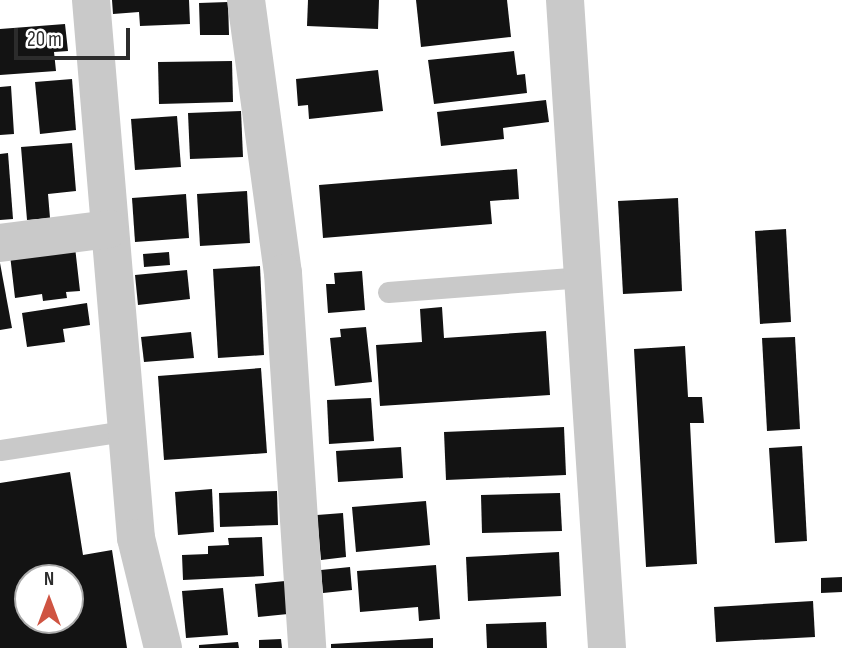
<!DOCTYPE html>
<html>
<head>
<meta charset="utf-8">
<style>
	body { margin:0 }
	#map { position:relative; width:842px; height:648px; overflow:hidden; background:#fff; font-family:"Sofia Sans Condensed",sans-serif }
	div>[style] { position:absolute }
	.building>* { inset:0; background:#131313 }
	.lane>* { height:21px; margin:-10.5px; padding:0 10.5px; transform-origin:10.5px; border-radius:10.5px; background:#c9c9c9 }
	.street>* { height:38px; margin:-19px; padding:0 19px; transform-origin:19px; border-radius:19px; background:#c9c9c9 }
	span { translate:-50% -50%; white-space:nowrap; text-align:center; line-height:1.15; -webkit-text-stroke:7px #fff; paint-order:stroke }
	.north { position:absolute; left:14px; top:564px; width:70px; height:70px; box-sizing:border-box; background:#fff; border:2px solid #ababab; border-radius:50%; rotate:0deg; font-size:19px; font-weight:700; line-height:28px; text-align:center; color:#2c2c2c }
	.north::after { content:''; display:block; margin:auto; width:24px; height:32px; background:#cf5442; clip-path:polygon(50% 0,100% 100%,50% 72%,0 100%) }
	.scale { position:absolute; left:14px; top:28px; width:116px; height:32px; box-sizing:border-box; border:4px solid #2c2c2c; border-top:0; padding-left:9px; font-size:21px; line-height:24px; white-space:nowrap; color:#2c2c2c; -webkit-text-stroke:5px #fff; paint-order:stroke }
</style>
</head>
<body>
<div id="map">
	<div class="building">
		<i style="clip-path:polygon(112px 0,189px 0,190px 24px,140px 26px,139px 12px,113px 14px)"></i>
		<i style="clip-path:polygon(308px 0,379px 0,378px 29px,307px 26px)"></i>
		<i style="clip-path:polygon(416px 0,507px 0,511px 37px,421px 47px)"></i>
		<i style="clip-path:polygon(228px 2px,229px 35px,200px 35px,199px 3px)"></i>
		<i style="clip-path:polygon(65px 24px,68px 51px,54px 52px,56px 71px,0 75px,0 29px)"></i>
		<i style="clip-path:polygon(514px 51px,517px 75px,525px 74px,527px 93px,434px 104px,428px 60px)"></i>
		<i style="clip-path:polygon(232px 61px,233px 102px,159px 104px,158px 62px)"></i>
		<i style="clip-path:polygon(378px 70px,383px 111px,309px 119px,308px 105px,298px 106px,296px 79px)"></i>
		<i style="clip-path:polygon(72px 79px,76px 130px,40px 134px,35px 82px)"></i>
		<i style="clip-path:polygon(11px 86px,14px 134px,0 135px,0 87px)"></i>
		<i style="clip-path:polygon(546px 100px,549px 122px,503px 128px,504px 139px,441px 146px,437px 112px)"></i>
		<i style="clip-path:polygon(241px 111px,243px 157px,190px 159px,188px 113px)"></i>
		<i style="clip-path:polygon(177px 116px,181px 167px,135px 170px,131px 119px)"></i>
		<i style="clip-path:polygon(72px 143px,76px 191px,48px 194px,50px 218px,27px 220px,21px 147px)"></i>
		<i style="clip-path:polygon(8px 153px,13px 219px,0 220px,0 154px)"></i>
		<i style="clip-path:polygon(517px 169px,519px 199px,490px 201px,492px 224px,323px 238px,319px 185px)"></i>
		<i style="clip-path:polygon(247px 191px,250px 243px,200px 246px,197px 194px)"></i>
		<i style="clip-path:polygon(186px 194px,189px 238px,135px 242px,132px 198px)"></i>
		<i style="clip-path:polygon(678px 198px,682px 291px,623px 294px,618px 201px)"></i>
		<i style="clip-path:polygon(786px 229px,791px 322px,760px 324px,755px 231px)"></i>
		<i style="clip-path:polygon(75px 247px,80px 291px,66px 292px,67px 298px,43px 301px,42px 294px,15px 298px,10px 255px)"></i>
		<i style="clip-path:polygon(169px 252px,170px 265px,144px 267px,143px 254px)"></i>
		<i style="clip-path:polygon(0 263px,12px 328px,0 330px)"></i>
		<i style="clip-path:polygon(260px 266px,264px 355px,218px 358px,213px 269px)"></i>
		<i style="clip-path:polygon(187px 270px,190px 299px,138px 305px,135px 275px)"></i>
		<i style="clip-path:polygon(362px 271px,365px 310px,328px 313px,326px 284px,335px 284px,334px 273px)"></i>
		<i style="clip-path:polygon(87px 303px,90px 325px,63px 329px,65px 342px,27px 347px,22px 313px)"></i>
		<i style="clip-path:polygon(442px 307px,444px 338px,546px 331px,550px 395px,380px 406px,376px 345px,422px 342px,420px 309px)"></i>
		<i style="clip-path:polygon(366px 327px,372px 382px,335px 386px,330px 338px,341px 337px,340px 329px)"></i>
		<i style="clip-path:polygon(191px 332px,194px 358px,144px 362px,141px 337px)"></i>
		<i style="clip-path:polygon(795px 337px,800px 429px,767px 431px,762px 338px)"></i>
		<i style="clip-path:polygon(685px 346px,688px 397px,702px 397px,704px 423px,690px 423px,697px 564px,646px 567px,634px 349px)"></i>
		<i style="clip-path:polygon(261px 368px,267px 453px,164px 460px,158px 376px)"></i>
		<i style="clip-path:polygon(371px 398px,374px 441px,329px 444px,327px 400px)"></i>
		<i style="clip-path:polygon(564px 427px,566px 475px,446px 480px,444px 432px)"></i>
		<i style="clip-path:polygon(802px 446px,807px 541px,775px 543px,769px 448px)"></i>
		<i style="clip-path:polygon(401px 447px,403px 478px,338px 482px,336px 451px)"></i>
		<i style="clip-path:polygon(evenodd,70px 472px,83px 555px,112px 550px,127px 648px,0 648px,0 483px,70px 472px,28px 578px,70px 578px,70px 620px,28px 620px,28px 578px)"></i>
		<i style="clip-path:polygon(212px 489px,214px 532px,178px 535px,175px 492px)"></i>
		<i style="clip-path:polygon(277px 491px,278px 525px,220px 527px,219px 493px)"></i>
		<i style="clip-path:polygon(560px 493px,562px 531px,482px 533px,481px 495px)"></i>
		<i style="clip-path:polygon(426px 501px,430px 545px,356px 552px,352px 507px)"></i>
		<i style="clip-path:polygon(343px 513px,346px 557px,321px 560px,317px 515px)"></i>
		<i style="clip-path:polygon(262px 537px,264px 576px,183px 580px,182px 555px,208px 554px,208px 546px,229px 545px,228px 538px)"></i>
		<i style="clip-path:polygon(559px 552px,561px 596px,468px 601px,466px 557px)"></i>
		<i style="clip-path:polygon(436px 565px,440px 619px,419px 621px,418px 607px,360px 612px,357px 571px)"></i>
		<i style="clip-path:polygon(350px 567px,352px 590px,323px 593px,321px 570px)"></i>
		<i style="clip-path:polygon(842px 577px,842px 592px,821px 593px,821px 578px)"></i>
		<i style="clip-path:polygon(285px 581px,288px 614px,258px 617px,255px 584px)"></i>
		<i style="clip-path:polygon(223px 588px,228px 635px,186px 638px,182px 591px)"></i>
		<i style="clip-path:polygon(813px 601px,815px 637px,716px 642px,714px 607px)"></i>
		<i style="clip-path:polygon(546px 622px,547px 648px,487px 648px,486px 624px)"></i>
		<i style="clip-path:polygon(433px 638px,433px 648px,331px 648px,331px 644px)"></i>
		<i style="clip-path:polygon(281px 639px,282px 648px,259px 648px,259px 640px)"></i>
		<i style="clip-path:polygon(238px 642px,239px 648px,199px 648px,199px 645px)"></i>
	</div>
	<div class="lane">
		<i style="left:388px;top:292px;width:196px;rotate:-4.4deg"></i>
		<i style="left:0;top:450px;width:125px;rotate:-8.7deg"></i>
	</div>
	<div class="street">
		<i style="left:91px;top:0;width:540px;rotate:85.22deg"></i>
		<i style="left:136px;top:538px;width:113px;rotate:76.2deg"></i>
		<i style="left:246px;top:0;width:275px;rotate:82.3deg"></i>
		<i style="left:283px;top:273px;width:376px;rotate:86.3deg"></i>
		<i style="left:565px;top:0;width:649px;rotate:86.29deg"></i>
		<i style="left:0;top:243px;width:110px;rotate:-7.3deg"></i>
	</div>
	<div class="north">N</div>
	<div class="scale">20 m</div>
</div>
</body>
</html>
